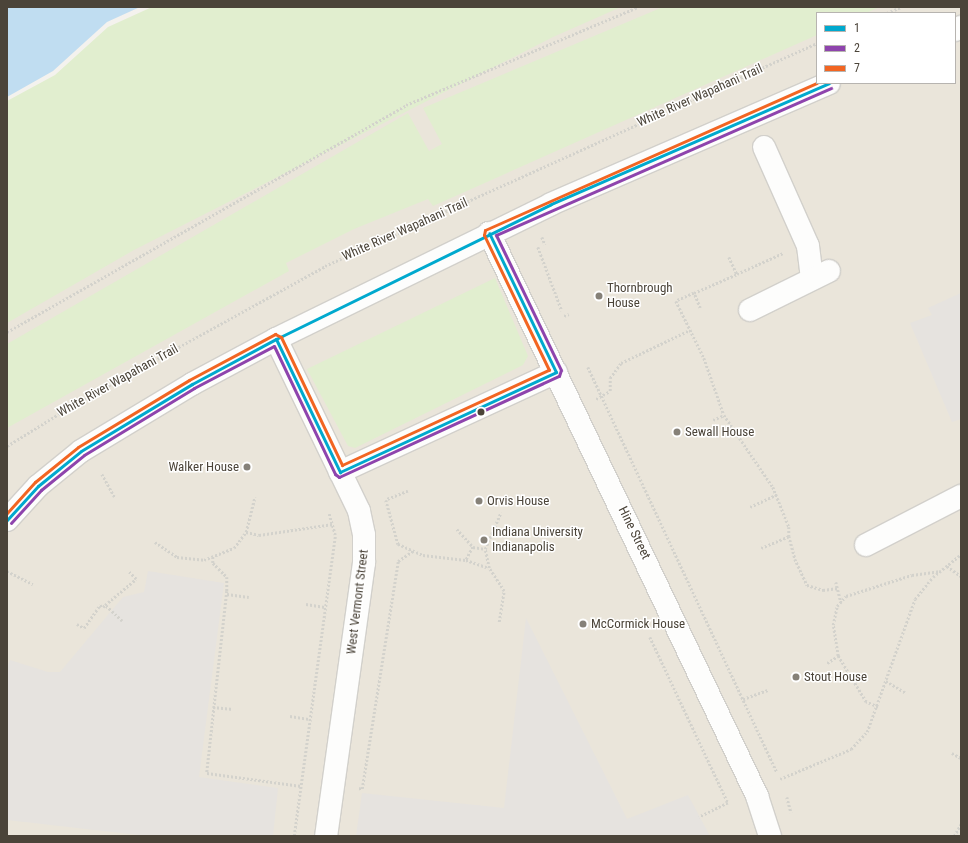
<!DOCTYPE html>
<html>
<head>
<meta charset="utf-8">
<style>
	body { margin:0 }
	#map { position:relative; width:968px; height:843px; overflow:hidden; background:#f4f2ee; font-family:"Roboto Condensed",sans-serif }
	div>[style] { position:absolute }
	.education>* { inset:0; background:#eae5da }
	.green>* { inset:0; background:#e1eecf }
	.parking>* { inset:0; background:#e6e3df }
	.water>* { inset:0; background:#c0ddf1 }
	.path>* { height:2.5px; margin-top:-1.25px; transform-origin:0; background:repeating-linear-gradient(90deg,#d3d2cc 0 2px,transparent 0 4px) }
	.roads { filter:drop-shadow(1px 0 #d2d0cb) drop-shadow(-1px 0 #d2d0cb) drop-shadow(0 1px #d2d0cb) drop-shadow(0 -1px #d2d0cb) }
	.minor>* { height:22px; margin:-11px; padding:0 11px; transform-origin:11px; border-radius:11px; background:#fdfdfc }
	.bus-1>* { height:3px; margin:-1.5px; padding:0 1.5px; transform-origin:1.5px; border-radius:1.5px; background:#00a9ce }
	.bus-2>* { height:3px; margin:-1.5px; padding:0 1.5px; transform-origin:1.5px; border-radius:1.5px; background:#8e44ad }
	.bus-3>* { height:3px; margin:-1.5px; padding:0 1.5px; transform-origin:1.5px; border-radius:1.5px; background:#f26522 }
	.dots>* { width:11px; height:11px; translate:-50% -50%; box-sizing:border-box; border:2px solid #fff; border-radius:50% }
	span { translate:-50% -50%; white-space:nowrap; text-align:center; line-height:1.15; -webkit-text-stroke:3px #fff; paint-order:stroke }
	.street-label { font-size:13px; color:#4b4439 }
	.poi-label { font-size:13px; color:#4b4439 }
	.left { translate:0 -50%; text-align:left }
	.right { translate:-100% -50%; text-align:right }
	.frame { position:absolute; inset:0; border:8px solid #4b4439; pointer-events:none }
	.legend { position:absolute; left:816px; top:12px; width:140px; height:72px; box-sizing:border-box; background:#fff; border:1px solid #b7b4b0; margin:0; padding:5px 7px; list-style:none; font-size:12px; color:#4b4439 }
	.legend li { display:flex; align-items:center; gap:8px; height:20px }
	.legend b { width:20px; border:1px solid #b7b4b0 }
</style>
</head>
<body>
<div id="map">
	<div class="education">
		<i style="clip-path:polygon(evenodd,461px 7px,961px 7px,961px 836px,7px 836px,7px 243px,461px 7px,817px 13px,955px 13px,955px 83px,817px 83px,817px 13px)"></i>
	</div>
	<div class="green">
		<i style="clip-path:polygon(152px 7px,621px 7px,553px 37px,134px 250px,7px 323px,7px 101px,55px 75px,108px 27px)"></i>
		<i style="clip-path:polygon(663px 7px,880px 7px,866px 13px,817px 13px,817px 35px,433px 206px,428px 199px,354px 229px,286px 263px,289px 271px,7px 428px,7px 344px,408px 113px,429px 151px,442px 144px,423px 108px)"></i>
		<i style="clip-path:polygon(495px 278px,528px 356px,523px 365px,355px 448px,348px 446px,307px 369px)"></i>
	</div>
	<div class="parking">
		<i style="clip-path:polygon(961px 293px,961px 419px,952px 422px,910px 323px,932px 315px,928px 308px)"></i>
		<i style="clip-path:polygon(148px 571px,224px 583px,199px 777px,278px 788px,273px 836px,147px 836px,7px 820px,7px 668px,10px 660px,48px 672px,60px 672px,123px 597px,144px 592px)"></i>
		<i style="clip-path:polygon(526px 618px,627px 819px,688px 795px,710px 836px,356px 836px,362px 793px,504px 808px)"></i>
	</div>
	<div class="water">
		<i style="clip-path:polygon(7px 7px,140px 7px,107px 22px,53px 71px,7px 97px)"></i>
	</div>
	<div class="path">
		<i style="left:887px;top:13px;width:15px;rotate:-23deg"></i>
		<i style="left:542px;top:237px;width:8px;rotate:67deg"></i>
		<i style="left:538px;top:247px;width:68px;rotate:69.4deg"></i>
		<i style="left:729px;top:257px;width:19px;rotate:65deg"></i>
		<i style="left:737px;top:274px;width:51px;rotate:-24.5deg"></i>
		<i style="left:694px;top:293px;width:47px;rotate:-23.8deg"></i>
		<i style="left:700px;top:308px;width:16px;rotate:-112deg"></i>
		<i style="left:694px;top:293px;width:20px;rotate:156deg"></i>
		<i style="left:676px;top:301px;width:64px;rotate:63.8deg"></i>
		<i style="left:704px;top:358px;width:60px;rotate:70.7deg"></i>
		<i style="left:724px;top:415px;width:87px;rotate:55.8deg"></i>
		<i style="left:773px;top:487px;width:43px;rotate:68.2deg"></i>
		<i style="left:789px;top:527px;width:9px;rotate:90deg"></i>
		<i style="left:564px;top:316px;width:5px;rotate:-22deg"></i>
		<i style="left:7px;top:332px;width:459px;rotate:-29.6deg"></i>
		<i style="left:406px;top:105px;width:252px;rotate:-22.9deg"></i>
		<i style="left:588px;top:367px;width:447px;rotate:65deg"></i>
		<i style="left:596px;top:399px;width:16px;rotate:-30deg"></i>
		<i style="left:610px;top:391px;width:13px;rotate:-90deg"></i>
		<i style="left:610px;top:378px;width:19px;rotate:-54deg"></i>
		<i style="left:621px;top:363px;width:76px;rotate:-25.6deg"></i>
		<i style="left:713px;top:420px;width:12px;rotate:-24deg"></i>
		<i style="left:7px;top:446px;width:74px;rotate:-31.8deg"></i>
		<i style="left:70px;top:407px;width:291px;rotate:-28.9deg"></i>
		<i style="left:325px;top:266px;width:540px;rotate:-24.38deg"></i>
		<i style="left:102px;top:474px;width:26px;rotate:61deg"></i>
		<i style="left:408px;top:491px;width:24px;rotate:158deg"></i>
		<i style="left:386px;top:500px;width:46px;rotate:74.7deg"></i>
		<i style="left:398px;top:544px;width:27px;rotate:24deg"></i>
		<i style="left:423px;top:555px;width:43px;rotate:6.6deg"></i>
		<i style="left:750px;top:507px;width:29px;rotate:-25deg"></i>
		<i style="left:457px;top:529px;width:24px;rotate:48deg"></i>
		<i style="left:473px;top:547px;width:12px;rotate:9deg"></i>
		<i style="left:246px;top:532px;width:36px;rotate:-76deg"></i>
		<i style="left:155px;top:542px;width:27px;rotate:34deg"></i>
		<i style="left:177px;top:557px;width:27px;rotate:6deg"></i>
		<i style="left:204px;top:560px;width:32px;rotate:-22deg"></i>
		<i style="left:234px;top:548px;width:20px;rotate:-53deg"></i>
		<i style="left:246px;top:532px;width:13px;rotate:13deg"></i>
		<i style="left:259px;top:535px;width:75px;rotate:-8.5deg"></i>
		<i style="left:473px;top:547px;width:15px;rotate:118deg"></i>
		<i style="left:466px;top:560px;width:24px;rotate:19deg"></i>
		<i style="left:761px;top:548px;width:30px;rotate:-23deg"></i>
		<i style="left:789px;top:536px;width:24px;rotate:75deg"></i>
		<i style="left:795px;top:559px;width:29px;rotate:65deg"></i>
		<i style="left:807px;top:585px;width:17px;rotate:17deg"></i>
		<i style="left:823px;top:590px;width:15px;rotate:-8deg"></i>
		<i style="left:213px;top:557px;width:6px;rotate:90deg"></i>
		<i style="left:213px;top:563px;width:20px;rotate:45deg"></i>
		<i style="left:227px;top:577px;width:14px;rotate:90deg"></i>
		<i style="left:227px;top:591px;width:183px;rotate:96.3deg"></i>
		<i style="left:207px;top:773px;width:95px;rotate:7.9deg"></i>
		<i style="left:947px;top:566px;width:17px;rotate:36deg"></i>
		<i style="left:7px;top:571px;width:29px;rotate:27deg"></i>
		<i style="left:836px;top:582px;width:21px;rotate:76deg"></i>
		<i style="left:227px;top:594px;width:22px;rotate:8deg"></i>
		<i style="left:306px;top:604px;width:19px;rotate:9deg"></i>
		<i style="left:122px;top:621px;width:23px;rotate:-137deg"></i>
		<i style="left:105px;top:605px;width:40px;rotate:-40deg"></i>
		<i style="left:136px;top:579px;width:10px;rotate:-135deg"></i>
		<i style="left:499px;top:622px;width:31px;rotate:-81deg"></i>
		<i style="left:504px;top:591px;width:27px;rotate:-123deg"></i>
		<i style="left:489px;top:568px;width:19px;rotate:-102deg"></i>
		<i style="left:485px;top:549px;width:40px;rotate:-66.6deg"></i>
		<i style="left:77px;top:624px;width:8px;rotate:30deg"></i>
		<i style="left:84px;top:628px;width:28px;rotate:-55deg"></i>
		<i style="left:100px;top:605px;width:4px;rotate:34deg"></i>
		<i style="left:103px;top:607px;width:3px;rotate:-45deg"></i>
		<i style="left:650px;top:637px;width:183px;rotate:64.8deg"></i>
		<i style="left:728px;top:803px;width:32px;rotate:154deg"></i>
		<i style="left:827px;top:663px;width:13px;rotate:-32deg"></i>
		<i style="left:886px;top:681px;width:23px;rotate:31deg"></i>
		<i style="left:743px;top:699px;width:27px;rotate:-20deg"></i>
		<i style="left:213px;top:707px;width:20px;rotate:6deg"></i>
		<i style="left:878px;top:707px;width:13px;rotate:-157deg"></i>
		<i style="left:866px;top:702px;width:54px;rotate:-121.3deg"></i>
		<i style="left:838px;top:656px;width:31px;rotate:-99deg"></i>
		<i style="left:833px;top:625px;width:19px;rotate:-78deg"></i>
		<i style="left:837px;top:606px;width:13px;rotate:-48deg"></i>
		<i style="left:846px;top:596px;width:69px;rotate:-17.7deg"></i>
		<i style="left:912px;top:575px;width:29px;rotate:-8deg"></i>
		<i style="left:290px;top:716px;width:20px;rotate:9deg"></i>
		<i style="left:952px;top:753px;width:10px;rotate:29deg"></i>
		<i style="left:780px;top:779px;width:77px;rotate:-22.9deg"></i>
		<i style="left:851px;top:749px;width:23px;rotate:-47deg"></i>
		<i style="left:867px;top:732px;width:141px;rotate:-70.2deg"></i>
		<i style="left:915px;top:599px;width:28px;rotate:-51deg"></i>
		<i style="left:933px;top:577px;width:36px;rotate:-39deg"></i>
		<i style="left:359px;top:788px;width:3px;rotate:18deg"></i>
		<i style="left:362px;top:789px;width:231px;rotate:-81deg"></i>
		<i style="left:398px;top:561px;width:18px;rotate:-34deg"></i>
		<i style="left:787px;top:797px;width:16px;rotate:75deg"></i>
		<i style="left:294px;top:836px;width:304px;rotate:-82.2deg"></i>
		<i style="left:335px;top:535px;width:22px;rotate:-106deg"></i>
		<i style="left:954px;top:836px;width:14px;rotate:-60deg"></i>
	</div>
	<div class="roads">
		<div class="minor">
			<i style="left:955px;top:30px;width:7px;rotate:-27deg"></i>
			<i style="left:764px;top:147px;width:108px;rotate:66deg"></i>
			<i style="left:808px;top:246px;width:33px;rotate:83deg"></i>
			<i style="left:489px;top:233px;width:624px;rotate:64.54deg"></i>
			<i style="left:757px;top:796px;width:42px;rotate:72deg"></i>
			<i style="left:750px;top:310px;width:88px;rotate:-26.3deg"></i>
			<i style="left:276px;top:339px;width:191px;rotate:64.2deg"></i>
			<i style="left:359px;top:511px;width:25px;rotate:78deg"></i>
			<i style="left:364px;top:535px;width:28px;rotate:90deg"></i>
			<i style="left:364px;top:563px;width:276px;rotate:97.9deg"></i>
			<i style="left:340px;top:472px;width:238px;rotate:-24.8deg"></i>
			<i style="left:7px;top:520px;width:46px;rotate:-47.6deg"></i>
			<i style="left:38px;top:486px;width:55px;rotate:-39.1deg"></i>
			<i style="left:81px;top:451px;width:130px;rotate:-31.1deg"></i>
			<i style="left:192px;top:384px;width:95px;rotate:-28.2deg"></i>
			<i style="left:276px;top:339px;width:306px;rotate:-26.1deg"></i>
			<i style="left:551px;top:204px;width:303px;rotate:-23.5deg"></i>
			<i style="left:866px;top:545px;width:107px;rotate:-27.3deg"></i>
		</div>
	</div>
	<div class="bus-1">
		<i style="left:276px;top:339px;width:148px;rotate:64.3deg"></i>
		<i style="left:340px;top:472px;width:238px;rotate:-24.8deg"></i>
		<i style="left:556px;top:372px;width:154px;rotate:-115.7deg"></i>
		<i style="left:7px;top:520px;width:46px;rotate:-47.6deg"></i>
		<i style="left:38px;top:486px;width:55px;rotate:-39.1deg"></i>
		<i style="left:81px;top:451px;width:130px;rotate:-31.1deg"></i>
		<i style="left:192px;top:384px;width:95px;rotate:-28.2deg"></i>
		<i style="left:276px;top:339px;width:306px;rotate:-26.1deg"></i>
		<i style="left:551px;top:204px;width:303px;rotate:-23.5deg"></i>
	</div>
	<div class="bus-2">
		<i style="left:11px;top:523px;width:45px;rotate:-47.7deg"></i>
		<i style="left:41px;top:490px;width:55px;rotate:-39.1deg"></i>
		<i style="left:84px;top:455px;width:129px;rotate:-31.3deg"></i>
		<i style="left:194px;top:388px;width:90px;rotate:-27.7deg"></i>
		<i style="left:274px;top:346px;width:142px;rotate:64.5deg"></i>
		<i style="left:335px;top:474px;width:5px;rotate:37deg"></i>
		<i style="left:339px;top:477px;width:242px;rotate:-24.7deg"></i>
		<i style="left:559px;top:376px;width:6px;rotate:-72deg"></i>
		<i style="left:561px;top:370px;width:150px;rotate:-115.7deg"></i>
		<i style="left:496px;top:235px;width:366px;rotate:-23.7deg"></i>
	</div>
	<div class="bus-3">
		<i style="left:7px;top:513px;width:42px;rotate:-47.9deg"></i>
		<i style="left:35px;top:482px;width:55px;rotate:-39.1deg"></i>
		<i style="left:78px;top:447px;width:130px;rotate:-31.1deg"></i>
		<i style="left:189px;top:380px;width:98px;rotate:-28.1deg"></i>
		<i style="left:275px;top:334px;width:7px;rotate:27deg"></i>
		<i style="left:281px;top:337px;width:142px;rotate:64.5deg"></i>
		<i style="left:342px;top:465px;width:228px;rotate:-24.7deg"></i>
		<i style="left:549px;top:370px;width:150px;rotate:-115.7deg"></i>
		<i style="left:484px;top:235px;width:5px;rotate:-79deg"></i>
		<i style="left:485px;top:230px;width:363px;rotate:-23.9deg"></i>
	</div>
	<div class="dots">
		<i style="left:599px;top:296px;background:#868178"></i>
		<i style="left:481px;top:412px;background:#4b4439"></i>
		<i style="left:677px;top:432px;background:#868178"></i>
		<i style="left:247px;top:467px;background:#868178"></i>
		<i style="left:479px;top:501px;background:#868178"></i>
		<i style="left:484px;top:540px;background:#868178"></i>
		<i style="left:583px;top:624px;background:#868178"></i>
		<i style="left:796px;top:677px;background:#868178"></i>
	</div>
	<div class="street-label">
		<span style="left:700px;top:96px;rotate:-24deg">White River Wapahani Trail</span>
		<span style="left:405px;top:230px;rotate:-24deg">White River Wapahani Trail</span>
		<span style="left:118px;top:381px;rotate:-29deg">White River Wapahani Trail</span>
		<span style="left:634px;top:533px;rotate:64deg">Hine Street</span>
		<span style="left:358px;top:602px;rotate:-83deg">West Vermont Street</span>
	</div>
	<div class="poi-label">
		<span class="left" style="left:607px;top:296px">Thornbrough<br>House</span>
		<span class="left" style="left:685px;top:432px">Sewall House</span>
		<span class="right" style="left:239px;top:467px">Walker House</span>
		<span class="left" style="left:487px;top:501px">Orvis House</span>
		<span class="left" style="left:492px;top:540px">Indiana University<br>Indianapolis</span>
		<span class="left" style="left:591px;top:624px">McCormick House</span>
		<span class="left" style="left:804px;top:677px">Stout House</span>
	</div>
	<div class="frame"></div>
	<ul class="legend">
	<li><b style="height:5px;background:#00a9ce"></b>1</li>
	<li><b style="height:5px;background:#8e44ad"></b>2</li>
	<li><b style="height:5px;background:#f26522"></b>7</li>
	</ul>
</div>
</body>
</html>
